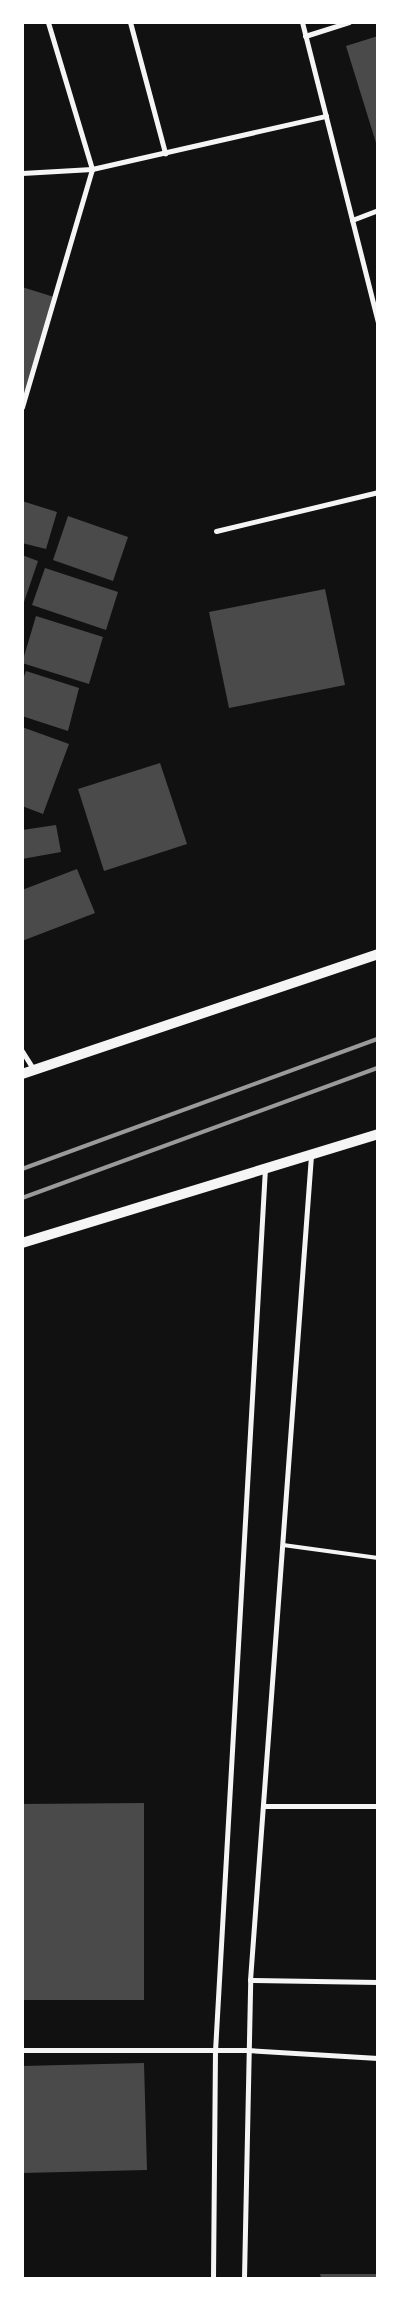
<!DOCTYPE html>
<html>
<head>
<meta charset="utf-8">
<style>
	body { margin:0 }
	#map { position:relative; width:400px; height:2301px; overflow:hidden; background:#111; font-family:Commissioner,sans-serif }
	div>[style] { position:absolute }
	.building>* { inset:0; background:#4a4a4a }
	.service>* { height:4px; margin:-2px; padding:0 2px; transform-origin:2px; border-radius:2px; background:#f5f5f5 }
	.minor>* { height:5px; margin:-2.5px; padding:0 2.5px; transform-origin:2.5px; border-radius:2.5px; background:#f5f5f5 }
	.secondary>* { height:10px; margin:-5px; padding:0 5px; transform-origin:5px; border-radius:5px; background:#f5f5f5 }
	.rail>* { height:4px; margin:-2px; padding:0 2px; transform-origin:2px; border-radius:2px; background:#9a9a9a }
	span { translate:-50% -50%; white-space:nowrap; text-align:center; line-height:1.15; -webkit-text-stroke:5px #fff; paint-order:stroke }
	.frame { position:absolute; inset:0; border:24px solid #fff; pointer-events:none }
</style>
</head>
<body>
<div id="map">
	<div class="building">
		<i style="clip-path:polygon(378px 36px,378px 146px,377px 146px,346px 46px)"></i>
		<i style="clip-path:polygon(22px 287px,54px 297px,25px 393px,22px 393px)"></i>
		<i style="clip-path:polygon(22px 501px,57px 512px,46px 549px,22px 543px)"></i>
		<i style="clip-path:polygon(68px 516px,128px 537px,113px 581px,53px 560px)"></i>
		<i style="clip-path:polygon(22px 555px,38px 561px,23px 605px,22px 604px)"></i>
		<i style="clip-path:polygon(45px 568px,118px 592px,106px 630px,32px 605px)"></i>
		<i style="clip-path:polygon(325px 589px,345px 685px,229px 708px,209px 612px)"></i>
		<i style="clip-path:polygon(36px 616px,103px 637px,89px 684px,22px 663px)"></i>
		<i style="clip-path:polygon(26px 671px,79px 688px,68px 731px,22px 716px,22px 682px)"></i>
		<i style="clip-path:polygon(22px 727px,69px 744px,43px 814px,22px 806px)"></i>
		<i style="clip-path:polygon(160px 763px,187px 844px,104px 871px,78px 789px)"></i>
		<i style="clip-path:polygon(56px 825px,61px 852px,22px 859px,22px 830px)"></i>
		<i style="clip-path:polygon(77px 869px,95px 913px,22px 941px,22px 890px)"></i>
		<i style="clip-path:polygon(144px 1803px,144px 2000px,22px 2000px,22px 1804px)"></i>
		<i style="clip-path:polygon(144px 2063px,147px 2170px,22px 2173px,22px 2066px)"></i>
		<i style="clip-path:polygon(320px 2274px,378px 2274px,378px 2278px,321px 2278px)"></i>
	</div>
	<div class="service">
		<i style="left:283px;top:1545px;width:96px;rotate:7.8deg"></i>
	</div>
	<div class="minor">
		<i style="left:130px;top:22px;width:136px;rotate:75deg"></i>
		<i style="left:302px;top:22px;width:310px;rotate:75.8deg"></i>
		<i style="left:305px;top:36px;width:46px;rotate:-17.7deg"></i>
		<i style="left:22px;top:173px;width:70px;rotate:-3.3deg"></i>
		<i style="left:92px;top:169px;width:240px;rotate:-12.8deg"></i>
		<i style="left:352px;top:220px;width:28px;rotate:-21deg"></i>
		<i style="left:22px;top:407px;width:248px;rotate:-73.6deg"></i>
		<i style="left:92px;top:169px;width:153px;rotate:-106.7deg"></i>
		<i style="left:216px;top:531px;width:167px;rotate:-13.5deg"></i>
		<i style="left:22px;top:1051px;width:22px;rotate:58deg"></i>
		<i style="left:263px;top:1806px;width:115px"></i>
		<i style="left:250px;top:1980px;width:128px;rotate:0.9deg"></i>
		<i style="left:22px;top:2050px;width:225px"></i>
		<i style="left:247px;top:2050px;width:131px;rotate:3.5deg"></i>
		<i style="left:213px;top:2278px;width:227px;rotate:-89.5deg"></i>
		<i style="left:215px;top:2051px;width:883px;rotate:-86.76deg"></i>
		<i style="left:244px;top:2278px;width:298px;rotate:-88.8deg"></i>
		<i style="left:250px;top:1980px;width:826px;rotate:-85.77deg"></i>
	</div>
	<div class="secondary">
		<i style="left:22px;top:1074px;width:376px;rotate:-18.6deg"></i>
		<i style="left:22px;top:1243px;width:372px;rotate:-17deg"></i>
	</div>
	<div class="rail">
		<i style="left:22px;top:1169px;width:379px;rotate:-20.1deg"></i>
		<i style="left:22px;top:1198px;width:379px;rotate:-20.1deg"></i>
	</div>
	<div class="frame"></div>
</div>
</body>
</html>
